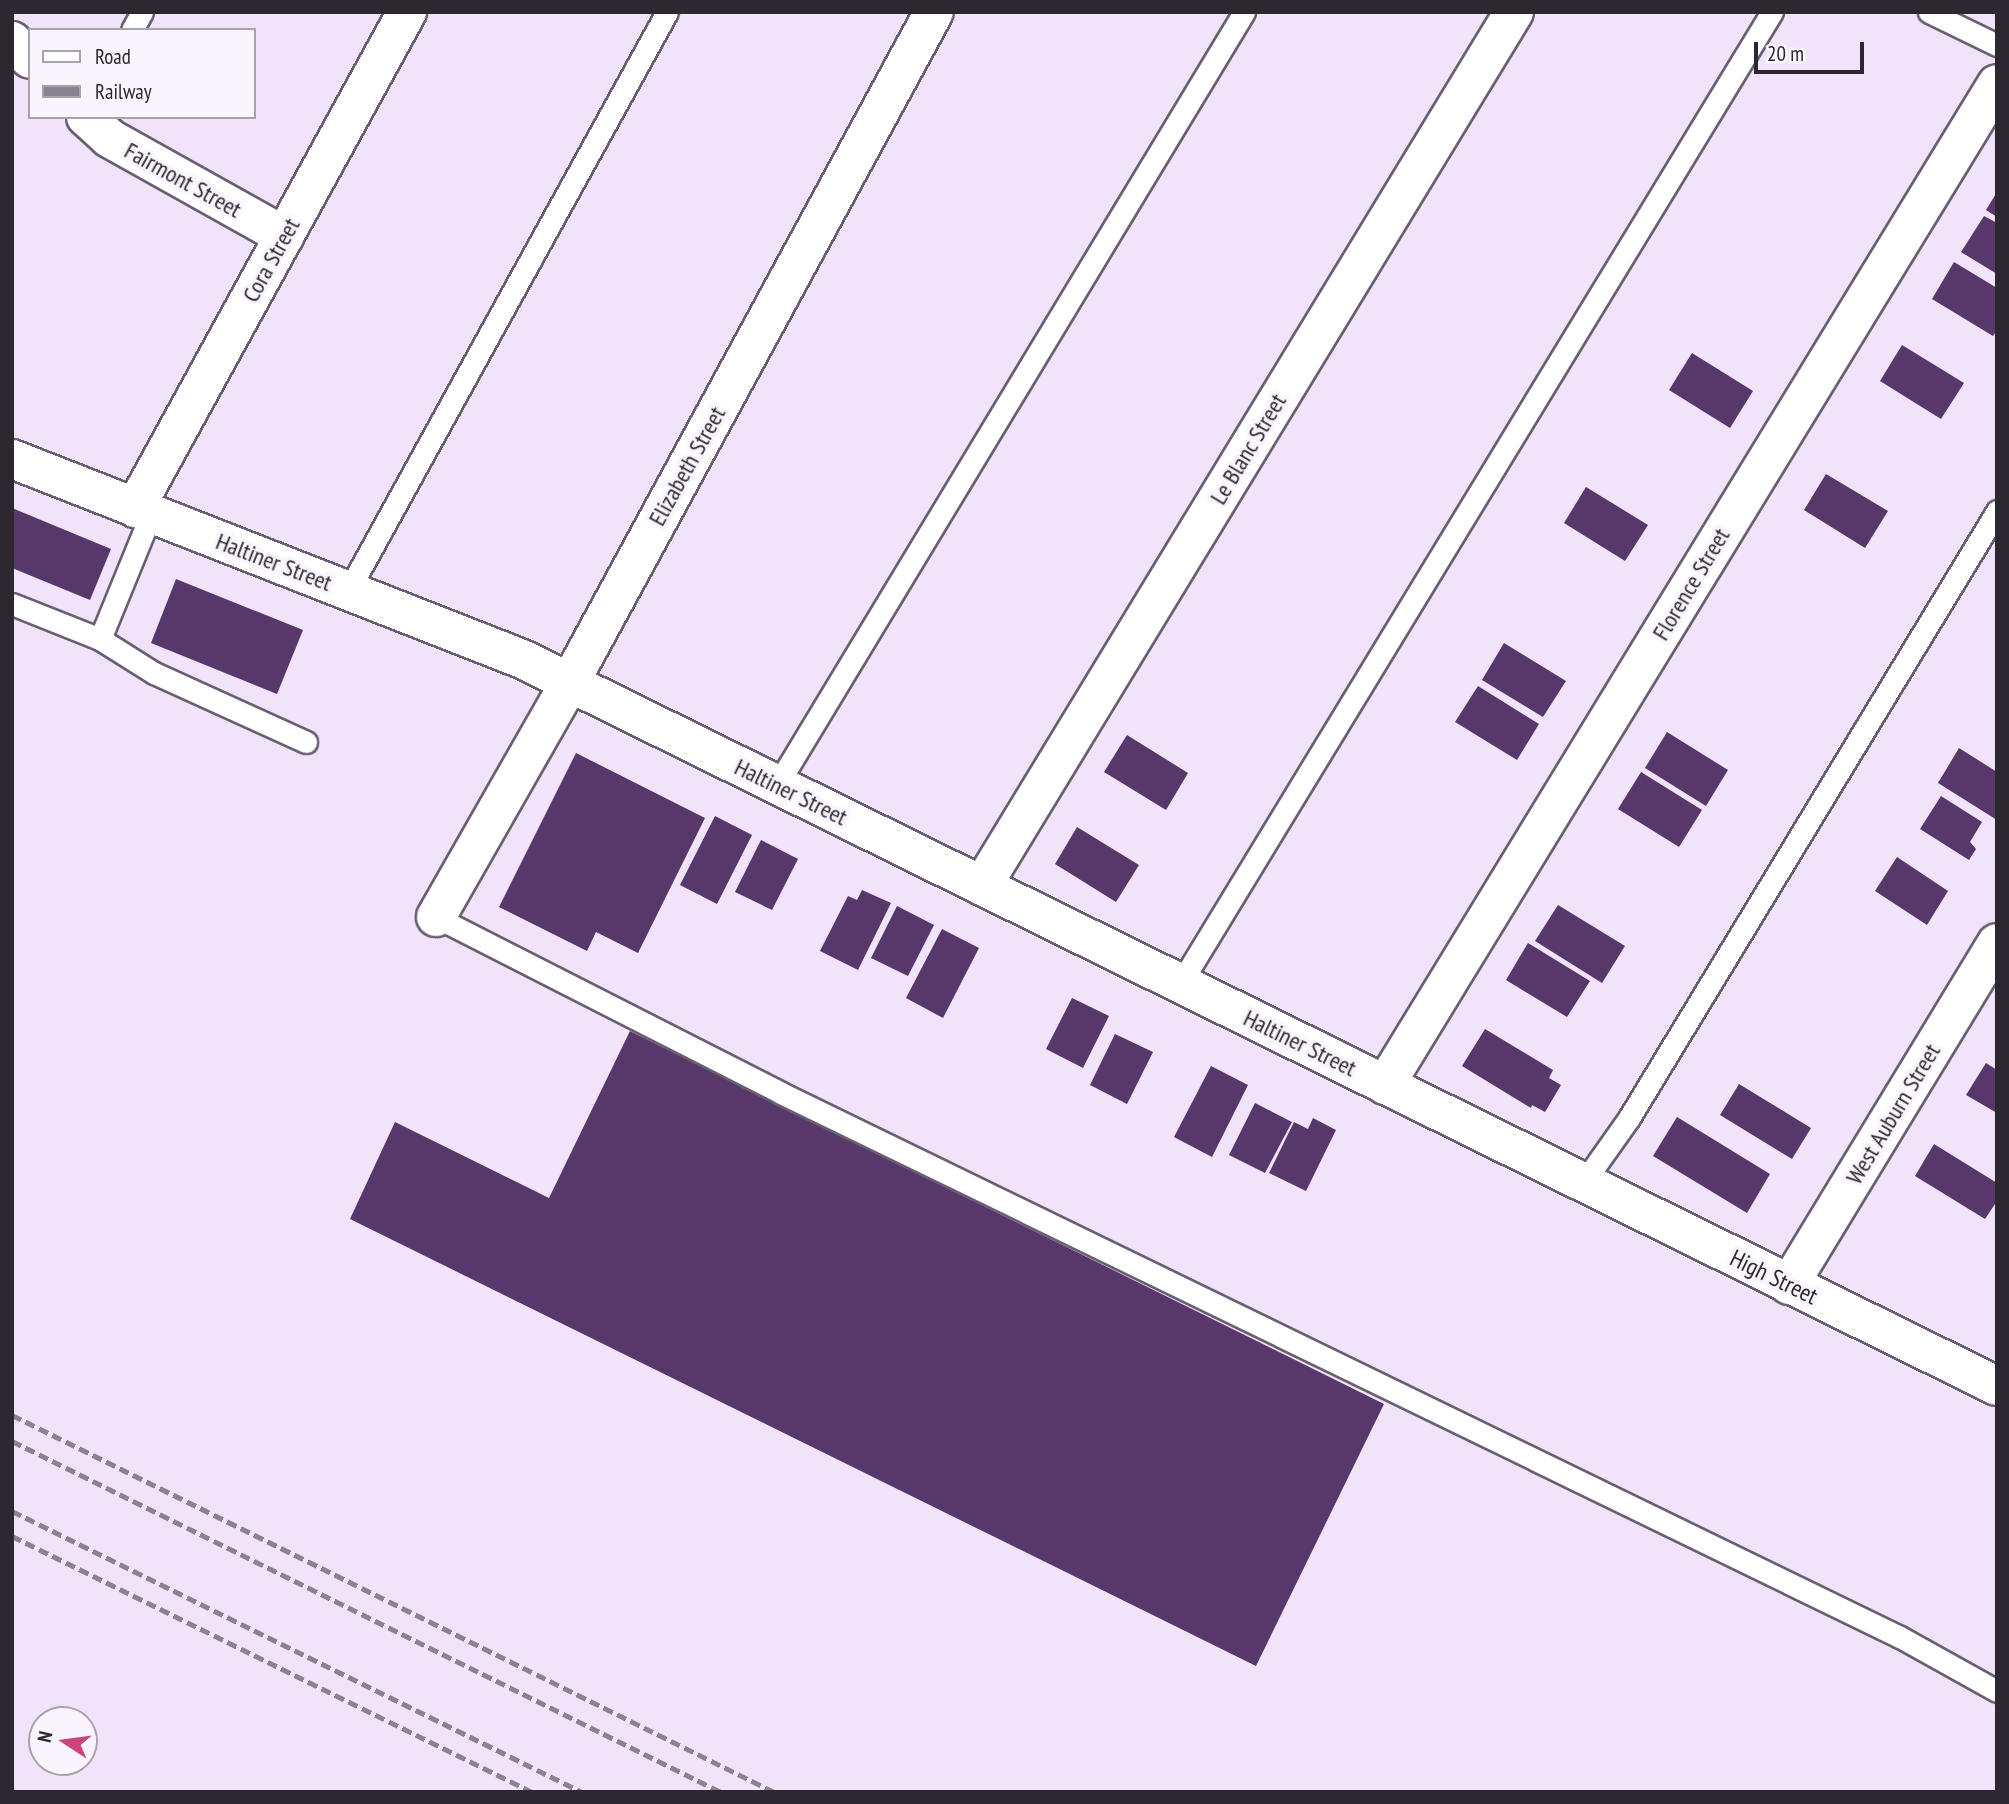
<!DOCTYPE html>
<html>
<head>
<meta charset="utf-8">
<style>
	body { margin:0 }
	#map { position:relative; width:2009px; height:1804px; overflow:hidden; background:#f0e3fa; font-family:"PT Sans Narrow",sans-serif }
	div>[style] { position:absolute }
	.building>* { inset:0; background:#58386b }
	.roads { filter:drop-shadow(2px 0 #6a5f72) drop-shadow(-2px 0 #6a5f72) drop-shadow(0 2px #6a5f72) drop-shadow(0 -2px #6a5f72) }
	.lane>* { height:21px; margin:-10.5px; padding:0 10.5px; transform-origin:10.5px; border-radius:10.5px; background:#fff }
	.street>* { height:38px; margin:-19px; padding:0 19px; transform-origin:19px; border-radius:19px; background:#fff }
	.rail>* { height:5px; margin-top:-2.5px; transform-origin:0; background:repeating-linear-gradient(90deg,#8b8291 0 10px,transparent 0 15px) }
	span { translate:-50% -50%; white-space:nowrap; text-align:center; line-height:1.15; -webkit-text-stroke:7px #f9f4fd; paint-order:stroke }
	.street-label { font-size:24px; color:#2d2830 }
	.frame { position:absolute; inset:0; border:14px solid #2d2830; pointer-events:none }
	.legend { position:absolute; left:28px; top:28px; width:228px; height:91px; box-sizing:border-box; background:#f9f4fd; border:2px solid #a7a2ab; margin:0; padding:9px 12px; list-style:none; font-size:21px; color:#2d2830 }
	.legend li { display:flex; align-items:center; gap:14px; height:35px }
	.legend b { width:35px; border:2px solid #a7a2ab }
	.north { position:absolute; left:28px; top:1706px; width:70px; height:70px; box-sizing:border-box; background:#f9f4fd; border:2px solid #a7a2ab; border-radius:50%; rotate:283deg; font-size:19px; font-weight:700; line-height:28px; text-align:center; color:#2d2830 }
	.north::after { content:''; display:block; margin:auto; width:24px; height:32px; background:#cc437d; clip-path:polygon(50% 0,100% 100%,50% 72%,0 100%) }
	.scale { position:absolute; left:1754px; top:42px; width:110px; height:32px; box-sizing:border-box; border:4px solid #2d2830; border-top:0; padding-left:9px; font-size:21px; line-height:24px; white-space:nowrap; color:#2d2830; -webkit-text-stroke:5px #f9f4fd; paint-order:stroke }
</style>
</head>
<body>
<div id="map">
	<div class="building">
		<i style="clip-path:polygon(1997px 192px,1997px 217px,1986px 210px)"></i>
		<i style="clip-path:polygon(1984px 216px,1997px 223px,1997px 274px,1961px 252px)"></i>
		<i style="clip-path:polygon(1954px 262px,1997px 288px,1997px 330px,1993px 336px,1932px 299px)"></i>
		<i style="clip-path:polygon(1902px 345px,1964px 383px,1941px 419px,1880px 381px)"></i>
		<i style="clip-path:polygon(1692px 353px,1753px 391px,1730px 428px,1669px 390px)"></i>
		<i style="clip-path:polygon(1826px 474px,1888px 511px,1865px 548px,1804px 510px)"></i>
		<i style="clip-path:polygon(1586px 487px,1648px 525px,1625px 561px,1564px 523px)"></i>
		<i style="clip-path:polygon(12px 508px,111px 549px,90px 600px,12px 568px)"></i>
		<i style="clip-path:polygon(176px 579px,303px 630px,277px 694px,151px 643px)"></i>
		<i style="clip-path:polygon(1504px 643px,1566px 681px,1543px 717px,1482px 680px)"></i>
		<i style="clip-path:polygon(1478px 686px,1539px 724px,1517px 760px,1455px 722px)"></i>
		<i style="clip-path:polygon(1667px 732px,1728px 770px,1706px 806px,1645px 768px)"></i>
		<i style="clip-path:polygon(1127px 735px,1188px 773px,1166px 810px,1104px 772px)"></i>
		<i style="clip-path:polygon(1959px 748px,1997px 772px,1997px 820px,1938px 783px)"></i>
		<i style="clip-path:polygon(576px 753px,705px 818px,638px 953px,596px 932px,587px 951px,499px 907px)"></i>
		<i style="clip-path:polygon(1641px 772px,1702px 810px,1679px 847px,1618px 809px)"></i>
		<i style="clip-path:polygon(1941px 796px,1982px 822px,1970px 842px,1976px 849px,1969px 860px,1920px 829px)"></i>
		<i style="clip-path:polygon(715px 816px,752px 835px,717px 904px,680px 885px)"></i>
		<i style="clip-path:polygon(1077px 827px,1139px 865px,1116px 902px,1055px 864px)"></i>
		<i style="clip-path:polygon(761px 840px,798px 859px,772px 910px,735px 892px)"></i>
		<i style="clip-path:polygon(1897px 857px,1948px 891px,1927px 925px,1875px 891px)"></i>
		<i style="clip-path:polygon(862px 890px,891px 903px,858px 970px,820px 951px,848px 896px,857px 900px)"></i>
		<i style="clip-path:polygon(1558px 905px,1625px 946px,1602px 983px,1535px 941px)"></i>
		<i style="clip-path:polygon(897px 906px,934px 925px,908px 976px,871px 958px)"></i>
		<i style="clip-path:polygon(942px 929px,979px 948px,943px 1018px,906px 998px)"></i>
		<i style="clip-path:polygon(1528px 943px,1590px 981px,1567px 1017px,1506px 980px)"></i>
		<i style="clip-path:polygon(1072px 998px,1109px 1016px,1083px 1068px,1046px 1049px)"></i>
		<i style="clip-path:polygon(1485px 1029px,1553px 1070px,1549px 1078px,1561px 1085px,1545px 1112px,1532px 1105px,1531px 1108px,1462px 1066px)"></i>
		<i style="clip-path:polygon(630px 1031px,1384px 1404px,1256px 1666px,350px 1219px,395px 1122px,549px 1198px)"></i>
		<i style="clip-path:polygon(1115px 1034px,1153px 1052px,1127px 1104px,1090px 1085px)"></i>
		<i style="clip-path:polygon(1986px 1063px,1997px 1070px,1997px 1113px,1966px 1095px)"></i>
		<i style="clip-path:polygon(1211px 1066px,1248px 1085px,1212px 1157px,1174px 1137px)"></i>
		<i style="clip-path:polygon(1739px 1084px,1811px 1128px,1792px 1159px,1720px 1115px)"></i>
		<i style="clip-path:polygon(1255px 1103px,1292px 1122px,1265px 1173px,1229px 1155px)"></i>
		<i style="clip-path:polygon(1677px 1117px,1770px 1174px,1747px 1213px,1653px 1156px)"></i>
		<i style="clip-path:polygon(1313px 1118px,1336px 1130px,1306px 1191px,1269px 1173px,1294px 1122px,1308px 1129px)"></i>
		<i style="clip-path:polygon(1934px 1144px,1997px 1183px,1997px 1201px,1985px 1219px,1915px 1176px)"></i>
	</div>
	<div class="roads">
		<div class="lane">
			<i style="left:1929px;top:12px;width:76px;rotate:25.9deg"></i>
			<i style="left:132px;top:30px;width:21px;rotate:-61deg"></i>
			<i style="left:348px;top:591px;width:661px;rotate:-61.15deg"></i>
			<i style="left:12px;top:604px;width:95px;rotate:21.7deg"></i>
			<i style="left:100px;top:639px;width:135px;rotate:-67.8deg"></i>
			<i style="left:100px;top:639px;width:64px;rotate:32.2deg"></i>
			<i style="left:154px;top:673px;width:167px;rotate:24.4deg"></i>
			<i style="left:777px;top:785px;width:903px;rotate:-58.86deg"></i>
			<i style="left:436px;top:917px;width:387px;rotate:27deg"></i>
			<i style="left:781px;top:1093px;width:1244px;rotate:25.93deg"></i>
			<i style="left:1900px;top:1637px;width:111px;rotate:29.1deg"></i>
			<i style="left:1180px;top:984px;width:1138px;rotate:-58.66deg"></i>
			<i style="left:1583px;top:1183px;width:80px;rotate:-54.7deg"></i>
			<i style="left:1629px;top:1118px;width:710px;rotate:-58.77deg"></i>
		</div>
		<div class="street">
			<i style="left:12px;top:41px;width:25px;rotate:45deg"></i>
			<i style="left:86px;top:117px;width:31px;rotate:42deg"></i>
			<i style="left:109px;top:138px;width:201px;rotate:29.2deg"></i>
			<i style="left:12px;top:459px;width:548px;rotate:21.41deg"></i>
			<i style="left:522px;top:659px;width:1644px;rotate:26.24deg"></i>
			<i style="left:135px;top:508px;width:566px;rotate:-61.26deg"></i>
			<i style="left:982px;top:886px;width:1023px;rotate:-58.67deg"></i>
			<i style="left:436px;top:917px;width:271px;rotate:-60.3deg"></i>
			<i style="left:570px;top:682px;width:762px;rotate:-61.49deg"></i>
			<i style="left:1385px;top:1085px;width:1173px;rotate:-58.56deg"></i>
			<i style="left:1789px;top:1285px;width:400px;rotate:-58.7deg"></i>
		</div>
	</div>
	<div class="rail">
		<i style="left:12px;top:1415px;width:850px;rotate:26.32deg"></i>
		<i style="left:12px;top:1441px;width:791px;rotate:26.34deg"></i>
		<i style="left:12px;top:1511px;width:636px;rotate:26.24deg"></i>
		<i style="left:12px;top:1536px;width:580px;rotate:26.21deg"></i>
	</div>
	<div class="street-label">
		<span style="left:183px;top:180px;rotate:29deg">Fairmont Street</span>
		<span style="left:271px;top:260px;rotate:-61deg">Cora Street</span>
		<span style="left:1248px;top:449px;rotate:-59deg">Le Blanc Street</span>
		<span style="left:687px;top:466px;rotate:-61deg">Elizabeth Street</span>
		<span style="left:274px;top:562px;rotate:21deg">Haltiner Street</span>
		<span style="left:1691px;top:584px;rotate:-59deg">Florence Street</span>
		<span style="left:791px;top:792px;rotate:26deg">Haltiner Street</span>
		<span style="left:1300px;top:1043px;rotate:26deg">Haltiner Street</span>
		<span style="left:1893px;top:1114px;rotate:-59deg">West Auburn Street</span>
		<span style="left:1774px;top:1277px;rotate:26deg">High Street</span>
	</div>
	<div class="frame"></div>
	<ul class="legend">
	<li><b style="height:9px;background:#fff"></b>Road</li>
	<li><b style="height:9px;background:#8b8291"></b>Railway</li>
	</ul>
	<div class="north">N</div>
	<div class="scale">20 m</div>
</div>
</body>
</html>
